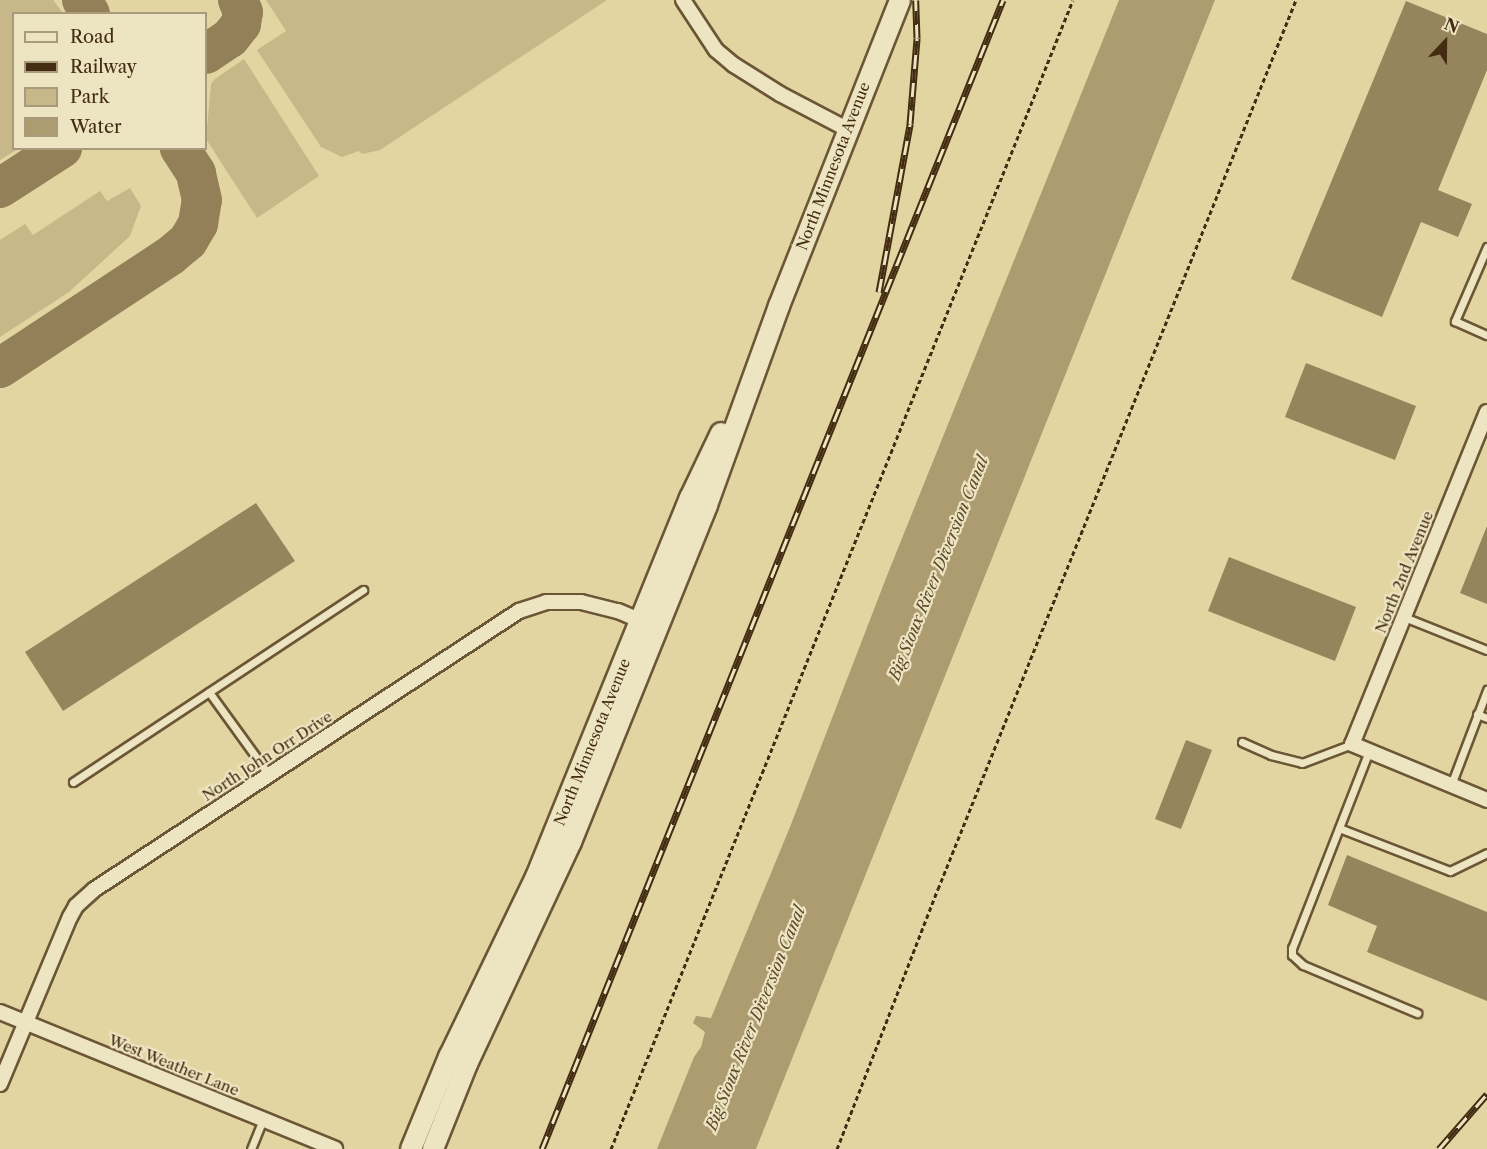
<!DOCTYPE html>
<html>
<head>
<meta charset="utf-8">
<style>
	body { margin:0 }
	#map { position:relative; width:1487px; height:1149px; overflow:hidden; background:#e3d5a1; font-family:"Libre Caslon Text",serif }
	div>[style] { position:absolute }
	.green>* { inset:0; background:#c8b889 }
	.water>* { inset:0; background:#ad9c70 }
	.taxiway>* { height:40px; margin:-20px; padding:0 20px; transform-origin:20px; border-radius:20px; background:#938059 }
	.building>* { inset:0; background:#96845c }
	.path>* { height:3px; margin-top:-1.5px; transform-origin:0; background:repeating-linear-gradient(90deg,#432c11 0 4.5px,transparent 0 7.5px) }
	.roads { filter:drop-shadow(2px 0 #6b5635) drop-shadow(-2px 0 #6b5635) drop-shadow(0 2px #6b5635) drop-shadow(0 -2px #6b5635) }
	.lane>* { height:7px; margin:-3.5px; padding:0 3.5px; transform-origin:3.5px; border-radius:3.5px; background:#ede4c2 }
	.street>* { height:14px; margin:-7px; padding:0 7px; transform-origin:7px; border-radius:7px; background:#ede4c2 }
	.secondary>* { height:20px; margin:-10px; padding:0 10px; transform-origin:10px; border-radius:10px; background:#ede4c2 }
	.rail>* { height:7px; margin-top:-3.5px; transform-origin:0; background:repeating-linear-gradient(90deg,#ede4c2 0 14px,#432c11 0 28px); box-sizing:border-box; border-block:2px solid #432c11 }
	span { translate:-50% -50%; white-space:nowrap; text-align:center; line-height:1.15; -webkit-text-stroke:4.5px #ede4c2; paint-order:stroke }
	.street-label { font-size:15px; color:#432c11 }
	.water-label { font-size:16px; color:#5e4829; font-style:italic }
	.legend { position:absolute; left:12px; top:12px; width:195px; height:138px; box-sizing:border-box; background:#ede4c2; border:2px solid #a99a7b; margin:0; padding:8px 10px; list-style:none; font-size:18px; color:#432c11 }
	.legend li { display:flex; align-items:center; gap:12px; height:30px }
	.legend b { width:30px; border:2px solid #a99a7b }
	.north { position:absolute; left:1415px; top:12px; width:60px; height:60px; -webkit-text-stroke:4px #ede4c2; paint-order:stroke; rotate:22deg; font-size:16px; font-weight:700; line-height:24px; text-align:center; color:#432c11 }
	.north::after { content:''; display:block; margin:auto; width:21px; height:27px; background:#432c11; clip-path:polygon(50% 0,100% 100%,50% 72%,0 100%) }
</style>
</head>
<body>
<div id="map">
	<div class="green">
		<i style="clip-path:polygon(0 0,53px 0,63px 13px,14px 14px,14px 148px,18px 149px,0 160px)"></i>
		<i style="clip-path:polygon(266px 0,607px 0,380px 150px,362px 154px,359px 151px,342px 157px,321px 147px,257px 50px,286px 31px)"></i>
		<i style="clip-path:polygon(244px 59px,319px 176px,257px 218px,206px 139px,211px 84px,215px 79px)"></i>
		<i style="clip-path:polygon(130px 188px,141px 206px,130px 236px,69px 292px,0 337px,0 240px,25px 224px,33px 235px,100px 191px,107px 201px)"></i>
	</div>
	<div class="water">
		<i style="clip-path:polygon(1119px 0,1215px 0,756px 1149px,657px 1149px,694px 1057px,701px 1047px,705px 1032px,693px 1023px,696px 1016px,711px 1018px,790px 827px,888px 573px)"></i>
	</div>
	<div class="taxiway">
		<i style="left:82px;top:0;width:16px;rotate:60deg"></i>
		<i style="left:206px;top:54px;width:29px;rotate:-34deg"></i>
		<i style="left:230px;top:38px;width:18px;rotate:-52deg"></i>
		<i style="left:241px;top:24px;width:12px;rotate:-81deg"></i>
		<i style="left:243px;top:12px;width:13px;rotate:-113deg"></i>
		<i style="left:0;top:188px;width:74px;rotate:-32.8deg"></i>
		<i style="left:0;top:368px;width:204px;rotate:-33.4deg"></i>
		<i style="left:170px;top:256px;width:23px;rotate:-40deg"></i>
		<i style="left:188px;top:241px;width:20px;rotate:-60deg"></i>
		<i style="left:198px;top:224px;width:24px;rotate:-81deg"></i>
		<i style="left:202px;top:200px;width:28px;rotate:-103deg"></i>
		<i style="left:196px;top:173px;width:30px;rotate:-123deg"></i>
	</div>
	<div class="building">
		<i style="clip-path:polygon(1406px 1px,1487px 34px,1487px 70px,1438px 190px,1472px 204px,1458px 237px,1421px 222px,1382px 317px,1291px 279px)"></i>
		<i style="clip-path:polygon(1306px 363px,1416px 406px,1395px 460px,1285px 417px)"></i>
		<i style="clip-path:polygon(256px 503px,295px 561px,63px 711px,25px 652px)"></i>
		<i style="clip-path:polygon(1487px 526px,1487px 604px,1460px 593px)"></i>
		<i style="clip-path:polygon(1229px 557px,1356px 607px,1335px 661px,1208px 611px)"></i>
		<i style="clip-path:polygon(1186px 740px,1212px 750px,1181px 829px,1155px 819px)"></i>
		<i style="clip-path:polygon(1347px 855px,1487px 912px,1487px 1001px,1367px 952px,1377px 926px,1328px 905px)"></i>
	</div>
	<div class="path">
		<i style="left:611px;top:1149px;width:1238px;rotate:-68.1deg"></i>
		<i style="left:837px;top:1149px;width:279px;rotate:-68.8deg"></i>
		<i style="left:938px;top:889px;width:958px;rotate:-68.07deg"></i>
	</div>
	<div class="roads">
		<div class="lane">
			<i style="left:1487px;top:247px;width:81px;rotate:113.4deg"></i>
			<i style="left:1455px;top:321px;width:35px;rotate:24deg"></i>
			<i style="left:1404px;top:617px;width:89px;rotate:21.7deg"></i>
			<i style="left:209px;top:692px;width:102px;rotate:54.1deg"></i>
			<i style="left:1477px;top:714px;width:11px;rotate:22deg"></i>
			<i style="left:1242px;top:742px;width:32px;rotate:24deg"></i>
			<i style="left:1271px;top:755px;width:32px;rotate:14deg"></i>
			<i style="left:1302px;top:763px;width:53px;rotate:-20.8deg"></i>
			<i style="left:1369px;top:751px;width:212px;rotate:111.3deg"></i>
			<i style="left:1292px;top:948px;width:7px;rotate:90deg"></i>
			<i style="left:1292px;top:955px;width:15px;rotate:42deg"></i>
			<i style="left:1303px;top:965px;width:124px;rotate:22.8deg"></i>
			<i style="left:73px;top:782px;width:348px;rotate:-33.5deg"></i>
			<i style="left:1451px;top:785px;width:102px;rotate:-69.2deg"></i>
			<i style="left:1339px;top:828px;width:119px;rotate:21.2deg"></i>
			<i style="left:1450px;top:871px;width:41px;rotate:-25.9deg"></i>
			<i style="left:251px;top:1149px;width:31px;rotate:-68deg"></i>
		</div>
		<div class="street">
			<i style="left:683px;top:0;width:60px;rotate:56.6deg"></i>
			<i style="left:716px;top:50px;width:23px;rotate:40deg"></i>
			<i style="left:734px;top:65px;width:54px;rotate:32.2deg"></i>
			<i style="left:780px;top:94px;width:76px;rotate:27.6deg"></i>
			<i style="left:1487px;top:412px;width:358px;rotate:112.1deg"></i>
			<i style="left:1352px;top:744px;width:146px;rotate:22.5deg"></i>
			<i style="left:0;top:1012px;width:362px;rotate:22.2deg"></i>
			<i style="left:0;top:1084px;width:181px;rotate:-67.3deg"></i>
			<i style="left:70px;top:917px;width:13px;rotate:-61deg"></i>
			<i style="left:76px;top:906px;width:25px;rotate:-42deg"></i>
			<i style="left:95px;top:889px;width:507px;rotate:-33.25deg"></i>
			<i style="left:519px;top:611px;width:28px;rotate:-18deg"></i>
			<i style="left:546px;top:602px;width:35px"></i>
			<i style="left:581px;top:602px;width:38px;rotate:14deg"></i>
			<i style="left:618px;top:611px;width:30px;rotate:23deg"></i>
		</div>
		<div class="secondary">
			<i style="left:411px;top:1149px;width:100px;rotate:-67.6deg"></i>
			<i style="left:449px;top:1057px;width:200px;rotate:-64.2deg"></i>
			<i style="left:536px;top:877px;width:409px;rotate:-67.9deg"></i>
			<i style="left:690px;top:498px;width:72px;rotate:-64.5deg"></i>
			<i style="left:433px;top:1149px;width:92px;rotate:-68.2deg"></i>
			<i style="left:467px;top:1064px;width:245px;rotate:-64.9deg"></i>
			<i style="left:571px;top:842px;width:363px;rotate:-68deg"></i>
			<i style="left:707px;top:505px;width:212px;rotate:-70.1deg"></i>
			<i style="left:779px;top:306px;width:329px;rotate:-68.4deg"></i>
		</div>
	</div>
	<div class="rail">
		<i style="left:879px;top:292px;width:171px;rotate:-79.5deg"></i>
		<i style="left:910px;top:124px;width:86px;rotate:-85.3deg"></i>
		<i style="left:917px;top:38px;width:38px;rotate:-92deg"></i>
		<i style="left:542px;top:1149px;width:1238px;rotate:-68.14deg"></i>
		<i style="left:1439px;top:1149px;width:73px;rotate:-48.9deg"></i>
	</div>
	<div class="street-label">
		<span style="left:833px;top:166px;rotate:-69deg">North Minnesota Avenue</span>
		<span style="left:1404px;top:572px;rotate:-68deg">North 2nd Avenue</span>
		<span style="left:592px;top:742px;rotate:-68deg">North Minnesota Avenue</span>
		<span style="left:267px;top:756px;rotate:-33deg">North John Orr Drive</span>
		<span style="left:174px;top:1065px;rotate:22deg">West Weather Lane</span>
	</div>
	<div class="water-label">
		<span style="left:938px;top:568px;rotate:-68deg">Big Sioux River Diversion Canal</span>
		<span style="left:755px;top:1018px;rotate:-68deg">Big Sioux River Diversion Canal</span>
	</div>
	<ul class="legend">
	<li><b style="height:8px;background:#ede4c2"></b>Road</li>
	<li><b style="height:8px;background:#432c11"></b>Railway</li>
	<li><b style="height:16px;background:#c8b889"></b>Park</li>
	<li><b style="height:16px;background:#ad9c70"></b>Water</li>
	</ul>
	<div class="north">N</div>
</div>
</body>
</html>
